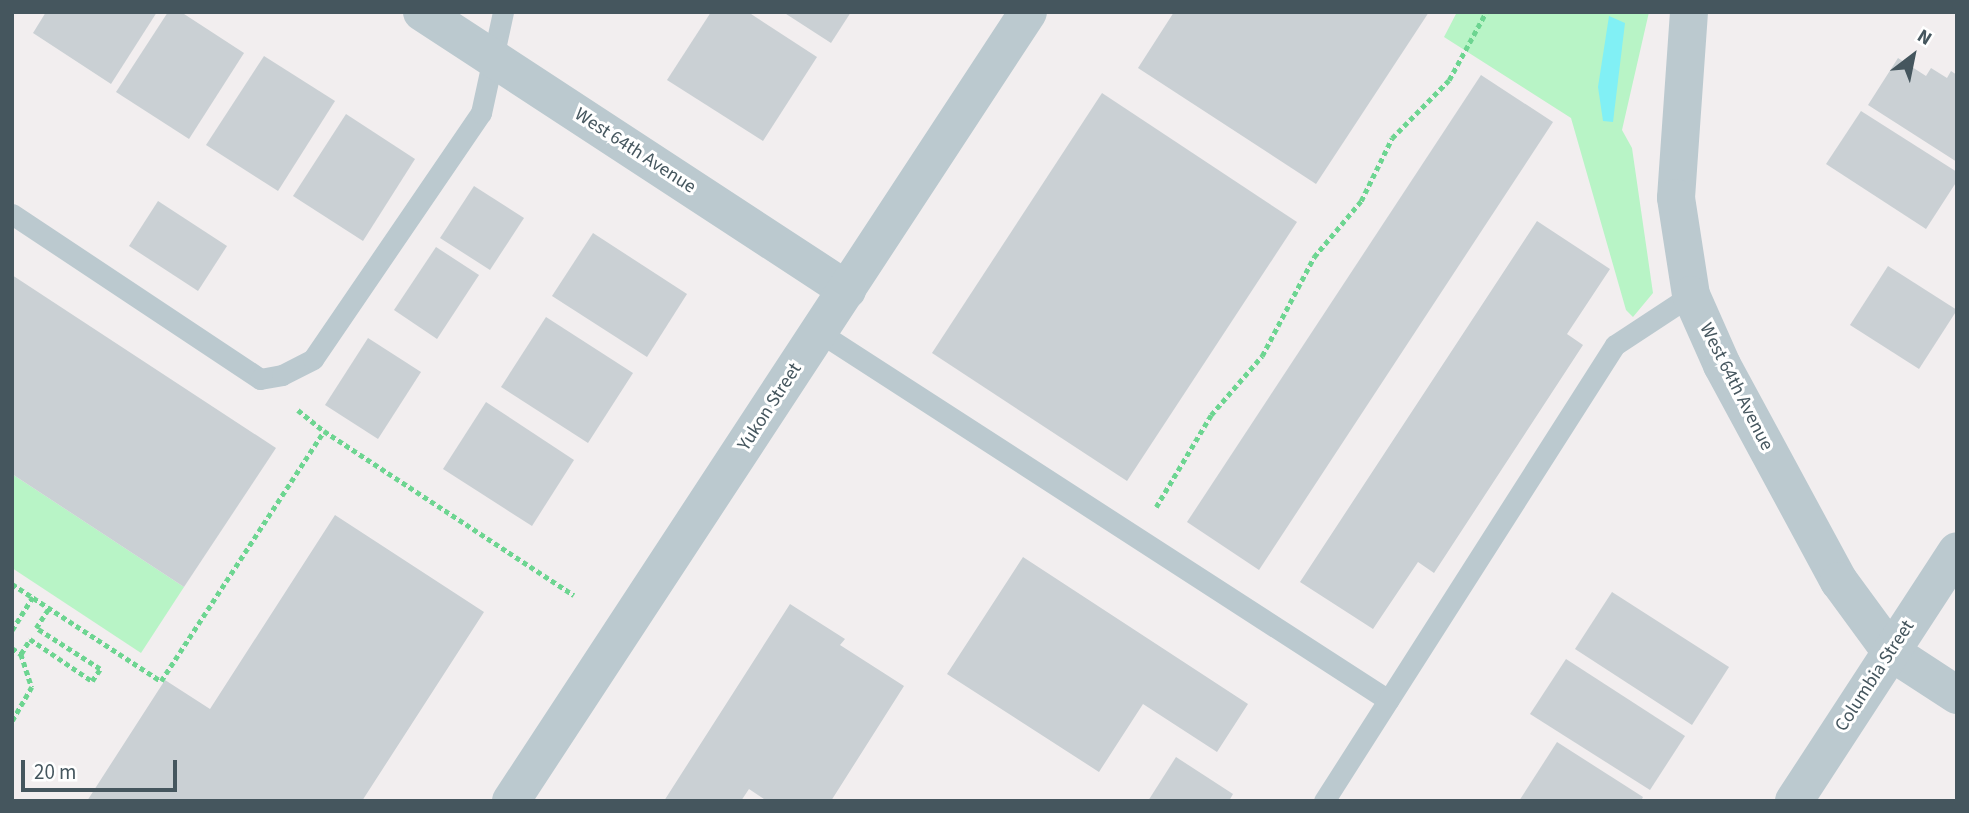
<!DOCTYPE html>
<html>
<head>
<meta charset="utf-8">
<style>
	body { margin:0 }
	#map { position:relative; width:1969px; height:813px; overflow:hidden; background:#f2eeef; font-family:"Source Sans 3",sans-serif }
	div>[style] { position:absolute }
	.green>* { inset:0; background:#b8f4c6 }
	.water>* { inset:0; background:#81f0f5 }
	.building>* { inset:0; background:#cad0d4 }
	.path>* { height:4.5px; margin-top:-2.25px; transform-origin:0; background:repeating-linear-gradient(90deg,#6dd591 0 5px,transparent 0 8.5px) }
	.service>* { height:21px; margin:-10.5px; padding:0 10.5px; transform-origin:10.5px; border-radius:10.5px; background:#bbc9cf }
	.minor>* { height:38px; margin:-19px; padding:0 19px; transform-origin:19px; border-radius:19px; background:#bbc9cf }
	span { translate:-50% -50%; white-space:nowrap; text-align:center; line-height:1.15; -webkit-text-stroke:6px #fff; paint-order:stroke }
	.street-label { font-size:19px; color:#45565e }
	.frame { position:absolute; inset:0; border:14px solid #45565e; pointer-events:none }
	.north { position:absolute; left:1878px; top:21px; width:70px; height:70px; -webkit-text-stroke:5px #fff; paint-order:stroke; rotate:32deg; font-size:19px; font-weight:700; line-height:28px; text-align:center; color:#45565e }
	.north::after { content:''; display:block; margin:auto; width:24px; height:32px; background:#45565e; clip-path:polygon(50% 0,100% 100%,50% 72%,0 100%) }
	.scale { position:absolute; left:21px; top:760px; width:156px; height:32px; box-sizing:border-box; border:4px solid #45565e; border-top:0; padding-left:9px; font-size:21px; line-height:24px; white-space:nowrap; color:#45565e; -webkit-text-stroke:5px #fff; paint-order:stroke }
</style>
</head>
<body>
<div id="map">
	<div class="green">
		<i style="clip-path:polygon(1457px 12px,1649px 12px,1622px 130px,1632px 148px,1653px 293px,1633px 317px,1626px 310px,1571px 118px,1444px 37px)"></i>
		<i style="clip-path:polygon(12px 474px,184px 587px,141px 653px,12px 568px)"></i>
	</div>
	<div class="water">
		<i style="clip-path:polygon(1609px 16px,1625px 23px,1613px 122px,1603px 121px,1598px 87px)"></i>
	</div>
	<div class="building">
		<i style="clip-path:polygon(46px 12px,157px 12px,111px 84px,33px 33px)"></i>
		<i style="clip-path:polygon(168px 12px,181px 12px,244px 53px,189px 139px,116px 92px)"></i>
		<i style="clip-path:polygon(711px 12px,748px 12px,817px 57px,763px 141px,667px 80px)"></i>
		<i style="clip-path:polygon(783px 12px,851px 12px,831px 43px)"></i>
		<i style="clip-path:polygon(1174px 12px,1429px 12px,1316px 184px,1138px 68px)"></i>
		<i style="clip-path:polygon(264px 56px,335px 101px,278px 191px,206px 145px)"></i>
		<i style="clip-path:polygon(1898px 58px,1926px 76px,1931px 68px,1947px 78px,1951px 71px,1957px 75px,1957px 162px,1868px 105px)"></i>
		<i style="clip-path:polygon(1481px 75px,1553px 122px,1259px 570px,1187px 522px)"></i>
		<i style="clip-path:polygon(1102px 93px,1297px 222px,1127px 481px,932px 353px)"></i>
		<i style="clip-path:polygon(1861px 111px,1957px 172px,1957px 181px,1926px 229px,1826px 164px)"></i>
		<i style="clip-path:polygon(346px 114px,415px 159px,363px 241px,293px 196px)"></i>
		<i style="clip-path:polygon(474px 186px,524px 218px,490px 270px,440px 238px)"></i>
		<i style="clip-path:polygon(158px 201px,227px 246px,198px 291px,129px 246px)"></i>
		<i style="clip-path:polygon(1537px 221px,1610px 269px,1567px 334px,1583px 345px,1434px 573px,1418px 562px,1373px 629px,1300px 582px)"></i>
		<i style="clip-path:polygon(593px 233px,687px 294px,647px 357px,552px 296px)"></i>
		<i style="clip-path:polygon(436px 247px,479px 275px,437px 339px,394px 310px)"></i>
		<i style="clip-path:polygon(1888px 266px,1957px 310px,1919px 369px,1850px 325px)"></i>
		<i style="clip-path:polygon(12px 275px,276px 448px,184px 587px,12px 474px)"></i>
		<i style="clip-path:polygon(546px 317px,633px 373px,588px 443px,501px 387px)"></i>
		<i style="clip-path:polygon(368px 338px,421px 372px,378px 439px,325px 405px)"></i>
		<i style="clip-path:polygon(486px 402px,574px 460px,532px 526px,443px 469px)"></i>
		<i style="clip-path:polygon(335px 515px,484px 612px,362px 801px,87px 801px,165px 680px,210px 709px)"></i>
		<i style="clip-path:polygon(1023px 557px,1248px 704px,1217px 752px,1143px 704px,1099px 772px,947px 674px)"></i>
		<i style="clip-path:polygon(1612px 592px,1729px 667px,1692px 725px,1575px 649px)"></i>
		<i style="clip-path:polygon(790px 604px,845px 639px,840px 645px,904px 686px,831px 801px,767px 801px,749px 789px,741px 801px,664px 801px)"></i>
		<i style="clip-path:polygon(1566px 659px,1685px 736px,1650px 790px,1530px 714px)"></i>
		<i style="clip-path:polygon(1557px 742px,1643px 797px,1641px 801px,1519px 801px)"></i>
		<i style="clip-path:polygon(1176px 757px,1233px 794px,1229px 801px,1148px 801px)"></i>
	</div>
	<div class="path">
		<i style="left:298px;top:410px;width:33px;rotate:39deg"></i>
		<i style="left:324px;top:431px;width:299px;rotate:33.3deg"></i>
		<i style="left:1156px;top:507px;width:107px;rotate:-59.1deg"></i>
		<i style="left:1211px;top:415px;width:78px;rotate:-49.2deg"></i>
		<i style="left:1262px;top:356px;width:112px;rotate:-62.3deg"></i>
		<i style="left:1314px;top:257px;width:73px;rotate:-50deg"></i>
		<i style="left:1361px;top:201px;width:70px;rotate:-63.8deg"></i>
		<i style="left:1392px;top:138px;width:81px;rotate:-45.5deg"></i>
		<i style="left:1449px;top:80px;width:77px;rotate:-61.4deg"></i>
		<i style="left:12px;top:584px;width:178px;rotate:33.1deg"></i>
		<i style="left:161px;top:681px;width:298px;rotate:-56.9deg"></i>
		<i style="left:12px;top:630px;width:39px;rotate:-58deg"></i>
		<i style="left:12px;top:648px;width:11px;rotate:34deg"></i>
		<i style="left:21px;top:654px;width:35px;rotate:72deg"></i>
		<i style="left:32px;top:687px;width:39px;rotate:120deg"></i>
		<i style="left:21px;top:654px;width:17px;rotate:-59deg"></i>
		<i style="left:30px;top:639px;width:75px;rotate:34.1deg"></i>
		<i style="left:92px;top:681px;width:14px;rotate:-56deg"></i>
		<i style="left:100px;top:669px;width:76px;rotate:-147.4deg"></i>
		<i style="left:36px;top:628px;width:24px;rotate:-57deg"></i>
	</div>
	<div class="service">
		<i style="left:12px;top:214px;width:298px;rotate:33.6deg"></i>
		<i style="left:260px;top:379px;width:22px;rotate:-10deg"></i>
		<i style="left:282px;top:375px;width:35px;rotate:-27deg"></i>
		<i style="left:313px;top:359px;width:298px;rotate:-55.7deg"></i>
		<i style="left:481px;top:113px;width:103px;rotate:-77.7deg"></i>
		<i style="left:819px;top:332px;width:678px;rotate:32.89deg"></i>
		<i style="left:1324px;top:801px;width:541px;rotate:-57.46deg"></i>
		<i style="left:1615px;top:345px;width:91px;rotate:-33.3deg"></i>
	</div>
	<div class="minor">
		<i style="left:422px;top:12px;width:508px;rotate:33.19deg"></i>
		<i style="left:1689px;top:12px;width:186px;rotate:94deg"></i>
		<i style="left:1676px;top:198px;width:98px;rotate:81.2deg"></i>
		<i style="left:1691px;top:295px;width:77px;rotate:66.1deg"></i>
		<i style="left:1722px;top:365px;width:246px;rotate:61.6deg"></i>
		<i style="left:1839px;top:581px;width:88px;rotate:53.8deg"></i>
		<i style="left:1891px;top:652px;width:79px;rotate:33.1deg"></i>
		<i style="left:511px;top:801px;width:943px;rotate:-56.76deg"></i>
		<i style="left:1794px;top:801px;width:298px;rotate:-56.9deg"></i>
	</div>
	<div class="street-label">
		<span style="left:635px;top:151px;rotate:33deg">West 64th Avenue</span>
		<span style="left:1736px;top:387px;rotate:63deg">West 64th Avenue</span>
		<span style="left:770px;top:407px;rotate:-57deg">Yukon Street</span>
		<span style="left:1875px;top:676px;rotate:-57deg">Columbia Street</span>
	</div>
	<div class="frame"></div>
	<div class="north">N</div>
	<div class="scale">20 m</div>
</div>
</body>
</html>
